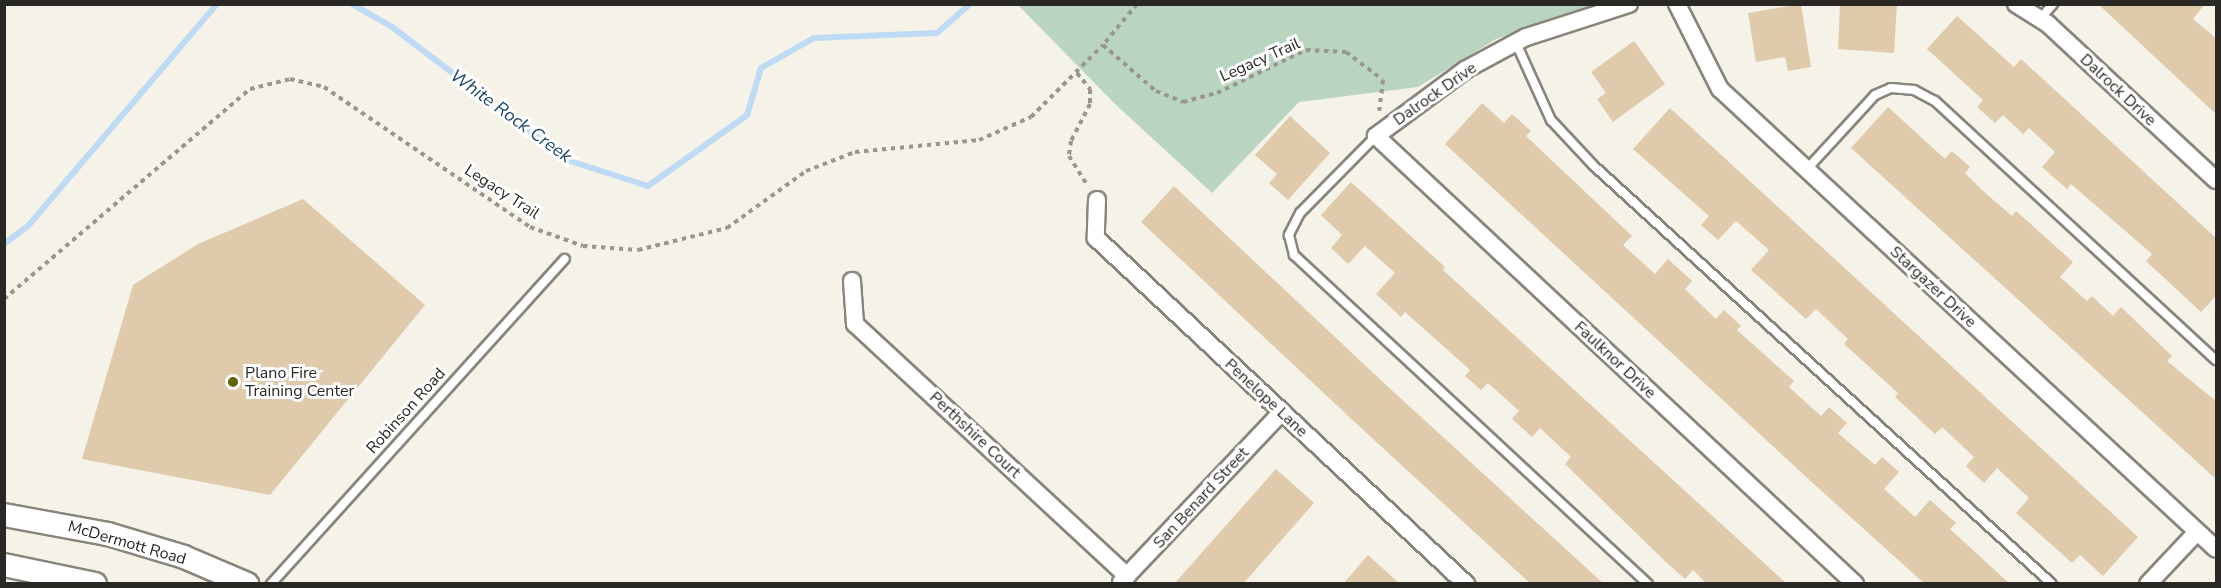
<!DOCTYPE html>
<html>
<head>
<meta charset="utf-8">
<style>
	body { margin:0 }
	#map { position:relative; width:2221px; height:588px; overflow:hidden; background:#f5f2e8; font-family:"Nunito Sans",sans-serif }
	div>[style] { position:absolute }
	.green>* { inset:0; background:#b9d5bf }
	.stream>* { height:6px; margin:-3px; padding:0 3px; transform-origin:3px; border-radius:3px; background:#bedaf4 }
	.building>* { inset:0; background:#dfcaac }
	.path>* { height:4px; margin-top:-2px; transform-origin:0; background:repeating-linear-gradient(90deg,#99968f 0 4.5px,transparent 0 9px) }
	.roads { filter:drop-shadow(2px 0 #88857c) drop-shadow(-2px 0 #88857c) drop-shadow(0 2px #88857c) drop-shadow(0 -2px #88857c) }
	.lane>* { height:8px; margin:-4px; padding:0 4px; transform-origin:4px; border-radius:4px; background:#fff }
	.street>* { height:16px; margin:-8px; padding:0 8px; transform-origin:8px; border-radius:8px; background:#fff }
	.secondary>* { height:22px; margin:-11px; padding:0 11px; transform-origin:11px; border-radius:11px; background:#fff }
	.dots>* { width:16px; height:16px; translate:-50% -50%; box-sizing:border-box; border:3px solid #fff; border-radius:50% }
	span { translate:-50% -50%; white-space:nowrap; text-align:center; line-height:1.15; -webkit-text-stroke:6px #fff; paint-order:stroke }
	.street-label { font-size:16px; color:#292824 }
	.poi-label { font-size:16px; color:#292824 }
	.left { translate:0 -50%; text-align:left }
	.water-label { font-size:18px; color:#1a4669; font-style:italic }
	.frame { position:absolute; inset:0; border:6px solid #292824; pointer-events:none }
</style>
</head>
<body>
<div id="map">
	<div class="green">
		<i style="clip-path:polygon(1018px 5px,1599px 5px,1496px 39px,1418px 87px,1299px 102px,1212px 193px,1115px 104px)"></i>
	</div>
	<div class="stream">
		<i style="left:352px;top:4px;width:46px;rotate:29.9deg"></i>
		<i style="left:392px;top:27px;width:220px;rotate:37.2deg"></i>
		<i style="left:567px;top:160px;width:85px;rotate:17.8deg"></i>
		<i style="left:648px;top:186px;width:122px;rotate:-35.6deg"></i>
		<i style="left:747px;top:115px;width:49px;rotate:-73.4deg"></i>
		<i style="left:761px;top:68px;width:61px;rotate:-29.5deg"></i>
		<i style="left:814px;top:38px;width:123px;rotate:-2.3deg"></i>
		<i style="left:937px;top:33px;width:44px;rotate:-41.3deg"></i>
		<i style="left:4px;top:244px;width:30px;rotate:-37deg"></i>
		<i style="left:28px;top:226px;width:292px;rotate:-49.6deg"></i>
	</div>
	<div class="building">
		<i style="clip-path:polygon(1801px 4px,1811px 67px,1788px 71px,1785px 57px,1756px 62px,1748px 13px)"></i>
		<i style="clip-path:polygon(1840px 4px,1897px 4px,1894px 53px,1838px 49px)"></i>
		<i style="clip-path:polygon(2098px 4px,2205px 4px,2193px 19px,2217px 39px,2217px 115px)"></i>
		<i style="clip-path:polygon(1957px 16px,2014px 67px,2021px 59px,2217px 239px,2217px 295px,2201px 312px,2146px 261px,2152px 254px,2071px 184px,2067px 189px,2042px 167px,2055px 152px,2029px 128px,2023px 134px,2003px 115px,1995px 123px,1977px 107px,1983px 100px,1927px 49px)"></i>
		<i style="clip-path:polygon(1634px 41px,1665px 84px,1613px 122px,1597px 99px,1606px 93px,1591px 72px)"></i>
		<i style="clip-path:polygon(1482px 103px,1504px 123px,1512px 114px,1531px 131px,1526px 136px,1632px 236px,1623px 245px,1655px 274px,1668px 259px,1692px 281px,1685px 289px,1716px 319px,1724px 310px,1741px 326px,1737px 330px,1794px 381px,1789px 387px,1821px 416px,1829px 407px,1847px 423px,1838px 433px,1875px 465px,1882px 457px,1899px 472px,1884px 489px,1915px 517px,1930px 500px,1956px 523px,1950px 529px,2010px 584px,1925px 584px,1815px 485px,1445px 144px)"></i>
		<i style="clip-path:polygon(1888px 107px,1945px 159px,1952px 151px,1970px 167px,1965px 173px,1983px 191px,2012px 216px,2016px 211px,2073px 262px,2060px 277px,2087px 301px,2092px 296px,2113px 316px,2121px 307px,2172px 356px,2167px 361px,2217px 402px,2217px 480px,1851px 148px)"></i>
		<i style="clip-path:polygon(1670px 108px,2138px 537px,2103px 576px,2080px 555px,2072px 563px,2016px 513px,2029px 498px,1997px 468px,1984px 483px,1966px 466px,1974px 457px,1942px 427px,1935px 434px,1895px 397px,1898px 393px,1844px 344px,1848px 339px,1816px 309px,1806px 319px,1751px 270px,1769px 250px,1736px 221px,1718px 240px,1701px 225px,1709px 216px,1633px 149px)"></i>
		<i style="clip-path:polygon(1290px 116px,1330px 153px,1288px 200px,1269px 183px,1277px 174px,1255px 155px)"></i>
		<i style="clip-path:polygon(1351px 182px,1445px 267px,1443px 270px,1787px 584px,1707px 584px,1693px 570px,1685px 579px,1667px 563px,1565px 464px,1571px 457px,1540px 428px,1532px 437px,1512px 419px,1519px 411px,1488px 383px,1481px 390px,1465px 376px,1470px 370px,1405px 312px,1401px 317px,1376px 294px,1395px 273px,1365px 246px,1348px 264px,1331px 248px,1342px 235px,1321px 215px)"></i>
		<i style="clip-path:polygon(1174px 186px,1385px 384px,1604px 584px,1531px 584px,1360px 427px,1141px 222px)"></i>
		<i style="clip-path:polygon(303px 199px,425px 305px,270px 495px,82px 459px,133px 285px,198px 244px)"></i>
		<i style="clip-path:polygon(1276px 469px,1314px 503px,1243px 584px,1174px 584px)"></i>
		<i style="clip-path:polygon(1368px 555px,1400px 584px,1343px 584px)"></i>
	</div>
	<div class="path">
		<i style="left:1137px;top:4px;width:53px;rotate:129.7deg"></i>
		<i style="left:1103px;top:45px;width:70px;rotate:41deg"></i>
		<i style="left:1156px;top:91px;width:29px;rotate:22deg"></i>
		<i style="left:1183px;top:102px;width:35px;rotate:-15deg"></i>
		<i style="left:1217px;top:93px;width:99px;rotate:-25.8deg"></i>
		<i style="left:1306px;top:50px;width:40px;rotate:2.9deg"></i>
		<i style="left:1346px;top:52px;width:46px;rotate:37.1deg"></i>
		<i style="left:1383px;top:80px;width:31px;rotate:97deg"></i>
		<i style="left:1077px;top:73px;width:21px;rotate:51deg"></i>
		<i style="left:1090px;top:89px;width:15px;rotate:90deg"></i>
		<i style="left:1090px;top:104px;width:42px;rotate:117.2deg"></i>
		<i style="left:1071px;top:141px;width:15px;rotate:98deg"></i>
		<i style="left:1069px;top:156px;width:36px;rotate:58deg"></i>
		<i style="left:4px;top:299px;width:323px;rotate:-40.5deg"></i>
		<i style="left:250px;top:89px;width:41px;rotate:-14deg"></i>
		<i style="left:290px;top:79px;width:35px;rotate:13deg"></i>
		<i style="left:324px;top:87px;width:249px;rotate:34.2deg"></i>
		<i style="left:530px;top:227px;width:56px;rotate:19.7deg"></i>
		<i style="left:583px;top:246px;width:55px;rotate:4.2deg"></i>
		<i style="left:638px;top:250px;width:92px;rotate:-13.9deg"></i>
		<i style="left:727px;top:228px;width:97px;rotate:-35.8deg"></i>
		<i style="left:806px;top:171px;width:53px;rotate:-21.2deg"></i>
		<i style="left:855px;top:152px;width:125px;rotate:-5.5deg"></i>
		<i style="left:979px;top:140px;width:57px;rotate:-23.9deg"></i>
		<i style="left:1031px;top:117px;width:102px;rotate:-45deg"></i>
	</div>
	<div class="roads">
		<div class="lane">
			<i style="left:2040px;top:19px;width:20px;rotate:-49deg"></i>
			<i style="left:1516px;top:43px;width:85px;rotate:65.6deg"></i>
			<i style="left:1551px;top:120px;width:62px;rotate:47deg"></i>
			<i style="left:1593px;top:165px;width:621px;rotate:42.39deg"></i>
			<i style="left:1376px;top:136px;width:108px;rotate:134.6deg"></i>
			<i style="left:1300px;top:213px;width:25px;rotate:117deg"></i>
			<i style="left:1289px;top:235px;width:21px;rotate:76deg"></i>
			<i style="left:1294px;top:255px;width:483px;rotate:42.9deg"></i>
			<i style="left:1807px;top:169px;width:100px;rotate:-47.4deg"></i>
			<i style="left:1875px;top:95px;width:17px;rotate:-24deg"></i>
			<i style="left:1891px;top:88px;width:23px;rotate:5deg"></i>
			<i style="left:1914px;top:90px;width:24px;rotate:28deg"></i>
			<i style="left:1935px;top:101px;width:382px;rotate:42.7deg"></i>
			<i style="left:271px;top:584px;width:438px;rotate:-47.9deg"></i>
		</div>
		<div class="street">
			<i style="left:1629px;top:4px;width:108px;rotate:162.2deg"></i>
			<i style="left:1526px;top:37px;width:69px;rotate:151.6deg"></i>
			<i style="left:1465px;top:70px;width:111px;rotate:143.4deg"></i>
			<i style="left:1376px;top:136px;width:656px;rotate:43.08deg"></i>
			<i style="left:1677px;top:4px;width:95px;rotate:63.2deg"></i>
			<i style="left:1720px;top:89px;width:676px;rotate:42.84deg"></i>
			<i style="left:2016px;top:4px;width:38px;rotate:32deg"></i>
			<i style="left:2048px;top:24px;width:229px;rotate:42.9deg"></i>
			<i style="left:1097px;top:200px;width:38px;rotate:92deg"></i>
			<i style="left:1096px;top:238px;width:507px;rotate:43.08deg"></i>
			<i style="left:852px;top:281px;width:43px;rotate:86deg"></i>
			<i style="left:855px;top:324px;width:371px;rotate:42.8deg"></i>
			<i style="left:1121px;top:582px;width:233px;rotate:-46.6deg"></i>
			<i style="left:2148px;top:584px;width:71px;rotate:-46.7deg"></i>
		</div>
		<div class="secondary">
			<i style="left:4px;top:515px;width:106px;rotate:10.4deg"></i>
			<i style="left:108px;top:534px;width:79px;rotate:16.8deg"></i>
			<i style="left:184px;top:557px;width:69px;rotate:23.2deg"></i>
			<i style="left:4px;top:565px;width:93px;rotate:11.8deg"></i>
		</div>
	</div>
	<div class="dots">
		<i style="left:233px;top:382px;background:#616400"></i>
	</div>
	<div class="street-label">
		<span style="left:1260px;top:60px;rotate:-24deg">Legacy Trail</span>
		<span style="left:2118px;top:90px;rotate:43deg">Dalrock Drive</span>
		<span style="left:1435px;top:94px;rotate:-35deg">Dalrock Drive</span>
		<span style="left:502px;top:192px;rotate:33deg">Legacy Trail</span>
		<span style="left:1933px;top:287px;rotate:43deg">Stargazer Drive</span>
		<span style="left:1615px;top:360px;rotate:43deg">Faulknor Drive</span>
		<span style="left:1266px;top:398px;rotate:43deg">Penelope Lane</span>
		<span style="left:406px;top:411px;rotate:-48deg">Robinson Road</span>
		<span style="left:975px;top:435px;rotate:43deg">Perthshire Court</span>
		<span style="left:1201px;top:498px;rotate:-47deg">San Benard Street</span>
		<span style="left:127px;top:543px;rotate:16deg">McDermott Road</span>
	</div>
	<div class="poi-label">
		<span class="left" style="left:245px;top:382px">Plano Fire<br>Training Center</span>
	</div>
	<div class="water-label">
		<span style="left:511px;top:116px;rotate:36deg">White Rock Creek</span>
	</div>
	<div class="frame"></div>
</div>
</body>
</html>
